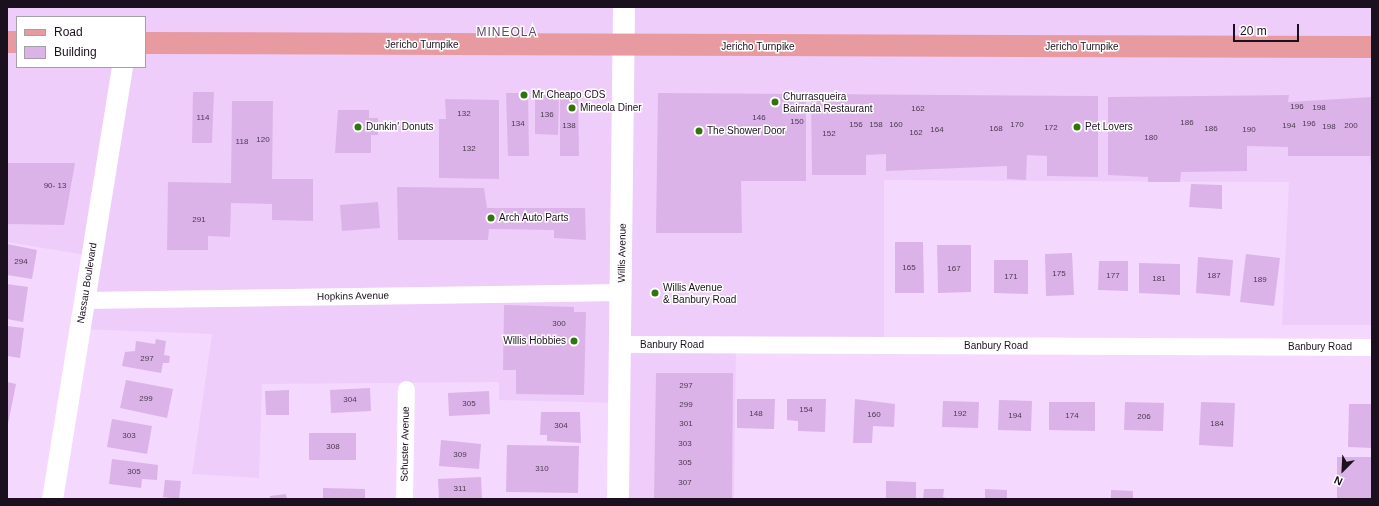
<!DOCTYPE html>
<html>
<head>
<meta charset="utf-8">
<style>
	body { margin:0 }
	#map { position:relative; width:1379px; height:506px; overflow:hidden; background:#f5d8fe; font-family:Arial,sans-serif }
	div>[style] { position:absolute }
	.built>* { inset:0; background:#efcdfa }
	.building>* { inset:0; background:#dbb3e8 }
	.minor>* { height:17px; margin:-8.5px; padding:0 8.5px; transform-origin:8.5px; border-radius:8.5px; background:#fff }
	.tertiary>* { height:21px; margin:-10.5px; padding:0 10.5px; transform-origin:10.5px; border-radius:10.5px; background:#fff }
	.secondary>* { height:22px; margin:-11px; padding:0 11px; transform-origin:11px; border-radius:11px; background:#fff }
	.primary>* { height:22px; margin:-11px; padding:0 11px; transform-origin:11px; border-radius:11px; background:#e89aa1 }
	.dots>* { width:11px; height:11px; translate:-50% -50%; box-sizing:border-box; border:2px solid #fff; border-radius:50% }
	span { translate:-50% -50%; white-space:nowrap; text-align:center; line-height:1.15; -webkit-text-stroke:3px #fff; paint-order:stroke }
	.number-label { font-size:8px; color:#4b3a50 }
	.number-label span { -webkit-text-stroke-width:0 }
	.street-label { font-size:10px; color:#1b111e }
	.poi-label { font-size:10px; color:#1b111e }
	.left { translate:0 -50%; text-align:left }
	.right { translate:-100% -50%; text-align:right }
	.quarter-label { font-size:12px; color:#624a6a; letter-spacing:1px }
	.frame { position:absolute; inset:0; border:8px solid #1b111e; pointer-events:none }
	.legend { position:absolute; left:16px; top:16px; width:130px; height:52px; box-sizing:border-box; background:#fff; border:1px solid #a4a0a5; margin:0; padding:5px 7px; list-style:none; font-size:12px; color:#1b111e }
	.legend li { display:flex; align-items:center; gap:8px; height:20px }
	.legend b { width:20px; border:1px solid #a4a0a5 }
	.north { position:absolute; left:1323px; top:450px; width:40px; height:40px; -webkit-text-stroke:3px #fff; paint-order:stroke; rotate:204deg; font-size:11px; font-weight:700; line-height:16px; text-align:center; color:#1b111e }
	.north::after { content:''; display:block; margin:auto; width:14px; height:18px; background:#1b111e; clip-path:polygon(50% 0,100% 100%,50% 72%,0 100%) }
	.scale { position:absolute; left:1233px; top:24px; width:66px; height:18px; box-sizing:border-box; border:2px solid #1b111e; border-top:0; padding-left:5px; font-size:12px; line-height:14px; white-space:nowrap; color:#1b111e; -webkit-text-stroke:3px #fff; paint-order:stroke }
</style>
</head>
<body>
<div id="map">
	<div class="built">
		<i style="clip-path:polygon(evenodd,7px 7px,1372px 7px,1372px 325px,1282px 325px,1289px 182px,884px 180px,884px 346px,736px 345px,734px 499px,618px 499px,620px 403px,499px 400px,499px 382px,262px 384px,259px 478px,192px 474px,212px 334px,79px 329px,91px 256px,7px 242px,7px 7px,17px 17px,145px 17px,145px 67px,17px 67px,17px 17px)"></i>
	</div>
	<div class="building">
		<i style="clip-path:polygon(193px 92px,214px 92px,212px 143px,192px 143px)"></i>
		<i style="clip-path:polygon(506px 93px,528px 93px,529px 156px,508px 156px)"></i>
		<i style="clip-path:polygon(658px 93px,806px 94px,806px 181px,741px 181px,742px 233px,656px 233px)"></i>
		<i style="clip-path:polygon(535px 94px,559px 95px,558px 135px,535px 134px)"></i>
		<i style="clip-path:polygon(811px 94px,1098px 96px,1098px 177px,1047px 176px,1047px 156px,1027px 155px,1026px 180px,1007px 179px,1007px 166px,886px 171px,886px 154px,866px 155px,866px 175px,812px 175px)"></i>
		<i style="clip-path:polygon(1289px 95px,1288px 102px,1372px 97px,1372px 171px,1370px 156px,1288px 156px,1288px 147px,1247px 146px,1247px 171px,1181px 172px,1180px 182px,1148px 182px,1148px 177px,1108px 175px,1108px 97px)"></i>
		<i style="clip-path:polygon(560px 97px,578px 97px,579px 156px,560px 156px)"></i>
		<i style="clip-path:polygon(445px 99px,499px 100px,499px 179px,439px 178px,439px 119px,446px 119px)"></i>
		<i style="clip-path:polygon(232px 101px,273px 101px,272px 179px,313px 179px,313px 221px,272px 220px,272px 204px,231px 203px,230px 237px,208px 236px,208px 250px,167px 250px,168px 182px,231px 183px)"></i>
		<i style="clip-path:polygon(338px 110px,369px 110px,369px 118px,378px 118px,378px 135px,371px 135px,371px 153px,335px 153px)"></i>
		<i style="clip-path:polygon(7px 163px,75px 163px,64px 225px,7px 224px)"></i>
		<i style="clip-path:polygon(1191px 184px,1222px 185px,1222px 209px,1189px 207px)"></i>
		<i style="clip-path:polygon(397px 187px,484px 188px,487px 208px,585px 208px,586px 240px,554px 238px,554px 230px,489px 229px,488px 240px,398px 240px)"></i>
		<i style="clip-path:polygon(378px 202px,380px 228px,342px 231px,340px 205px)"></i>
		<i style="clip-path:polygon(895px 242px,923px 242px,924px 293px,895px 293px)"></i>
		<i style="clip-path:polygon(7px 244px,37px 250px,32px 279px,7px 275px)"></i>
		<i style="clip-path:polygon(937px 245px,971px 245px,971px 292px,938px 293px)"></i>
		<i style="clip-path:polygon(1072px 253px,1074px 295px,1046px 296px,1045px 254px)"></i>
		<i style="clip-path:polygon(1246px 254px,1280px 258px,1274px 306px,1240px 302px)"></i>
		<i style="clip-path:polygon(1198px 257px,1233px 260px,1230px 296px,1196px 293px)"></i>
		<i style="clip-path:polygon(994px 260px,1028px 260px,1028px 294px,994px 293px)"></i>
		<i style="clip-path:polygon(1099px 261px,1128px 261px,1128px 291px,1098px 290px)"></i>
		<i style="clip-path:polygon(1139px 263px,1180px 264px,1180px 295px,1139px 293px)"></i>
		<i style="clip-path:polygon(7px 284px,28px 287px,23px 322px,7px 319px)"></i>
		<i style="clip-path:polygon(504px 305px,574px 307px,574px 312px,586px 312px,584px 395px,516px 394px,516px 370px,503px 370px)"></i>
		<i style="clip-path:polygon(7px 326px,24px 328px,20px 358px,7px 356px)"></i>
		<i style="clip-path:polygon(156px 339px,166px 341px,164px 355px,170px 356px,169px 363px,163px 363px,161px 373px,122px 366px,125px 352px,135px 351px,136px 341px,155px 344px)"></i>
		<i style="clip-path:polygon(656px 373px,733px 373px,732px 499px,654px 499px)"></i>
		<i style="clip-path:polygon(126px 380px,173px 389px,167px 418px,120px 408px)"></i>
		<i style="clip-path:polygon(7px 382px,16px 384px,8px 424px,7px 423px)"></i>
		<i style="clip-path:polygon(370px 388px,371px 411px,331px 413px,330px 390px)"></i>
		<i style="clip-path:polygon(289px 390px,289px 415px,266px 415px,265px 391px)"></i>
		<i style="clip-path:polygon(489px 391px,490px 414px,449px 416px,448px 393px)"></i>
		<i style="clip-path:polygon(737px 399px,775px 399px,774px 429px,737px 428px)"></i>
		<i style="clip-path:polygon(787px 399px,826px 399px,825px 432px,798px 431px,798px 421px,787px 420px)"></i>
		<i style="clip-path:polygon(855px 399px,895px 404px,894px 427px,873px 426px,872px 443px,853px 443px)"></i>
		<i style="clip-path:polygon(999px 400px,1032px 401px,1031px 431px,998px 430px)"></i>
		<i style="clip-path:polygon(943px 401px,979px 402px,978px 428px,942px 427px)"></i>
		<i style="clip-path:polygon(1049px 402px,1095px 402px,1095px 431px,1049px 430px)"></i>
		<i style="clip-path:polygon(1125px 402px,1164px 403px,1163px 431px,1124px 430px)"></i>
		<i style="clip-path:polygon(1201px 402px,1235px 403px,1233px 447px,1199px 445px)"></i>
		<i style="clip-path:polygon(1349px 404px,1372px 404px,1372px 448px,1348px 447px)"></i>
		<i style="clip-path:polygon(541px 412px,580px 412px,581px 443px,547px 441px,547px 435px,540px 435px)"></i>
		<i style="clip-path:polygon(112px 419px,152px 426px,147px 454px,107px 447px)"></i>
		<i style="clip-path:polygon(309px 433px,356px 433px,356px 460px,309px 460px)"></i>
		<i style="clip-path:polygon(441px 440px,481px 444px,479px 469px,439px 466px)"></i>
		<i style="clip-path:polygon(507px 445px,579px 446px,578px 493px,506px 492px)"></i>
		<i style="clip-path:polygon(1337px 457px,1372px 457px,1372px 498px,1337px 498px)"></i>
		<i style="clip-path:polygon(112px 459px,158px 465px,157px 480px,142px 479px,141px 488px,109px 484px)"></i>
		<i style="clip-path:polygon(481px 477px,482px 499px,439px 499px,438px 479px)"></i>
		<i style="clip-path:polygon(165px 480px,181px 481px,179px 499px,163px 497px)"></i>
		<i style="clip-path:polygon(886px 481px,916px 482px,916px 499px,886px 499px)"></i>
		<i style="clip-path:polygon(323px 488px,365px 489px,365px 499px,323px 499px)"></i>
		<i style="clip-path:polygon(924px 489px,944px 489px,943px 497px,949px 499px,923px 499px)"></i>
		<i style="clip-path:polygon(985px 489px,1007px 490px,1007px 499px,985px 499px)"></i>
		<i style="clip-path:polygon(1111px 490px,1133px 491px,1133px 499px,1111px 499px)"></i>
		<i style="clip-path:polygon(286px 494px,287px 499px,270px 499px,270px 496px)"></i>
	</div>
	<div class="minor">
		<i style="left:84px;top:300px;width:537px;rotate:-0.85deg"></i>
		<i style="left:621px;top:344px;width:751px;rotate:0.23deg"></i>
		<i style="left:404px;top:499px;width:110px;rotate:-89deg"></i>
	</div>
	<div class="tertiary">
		<i style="left:52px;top:499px;width:438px;rotate:-80.8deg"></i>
	</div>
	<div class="secondary">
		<i style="left:618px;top:499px;width:492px;rotate:-89.3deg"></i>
	</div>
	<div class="primary">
		<i style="left:7px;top:42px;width:10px"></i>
		<i style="left:145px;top:43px;width:1227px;rotate:0.19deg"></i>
	</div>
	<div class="dots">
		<i style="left:524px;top:95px;background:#337410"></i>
		<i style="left:775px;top:102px;background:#337410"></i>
		<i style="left:572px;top:108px;background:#337410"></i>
		<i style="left:358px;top:127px;background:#337410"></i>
		<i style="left:1077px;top:127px;background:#337410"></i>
		<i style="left:699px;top:131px;background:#337410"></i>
		<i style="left:491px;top:218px;background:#337410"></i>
		<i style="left:655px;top:293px;background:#337410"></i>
		<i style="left:574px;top:341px;background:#337410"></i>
	</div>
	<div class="number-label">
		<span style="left:1297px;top:107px">196</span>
		<span style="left:1319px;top:108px">198</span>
		<span style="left:918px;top:109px">162</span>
		<span style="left:464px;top:114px">132</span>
		<span style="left:547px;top:115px">136</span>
		<span style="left:203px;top:118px">114</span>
		<span style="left:759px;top:118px">146</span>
		<span style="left:797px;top:122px">150</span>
		<span style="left:1187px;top:123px">186</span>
		<span style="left:518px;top:124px">134</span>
		<span style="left:1309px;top:124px">196</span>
		<span style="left:856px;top:125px">156</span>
		<span style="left:876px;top:125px">158</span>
		<span style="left:896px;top:125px">160</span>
		<span style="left:1017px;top:125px">170</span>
		<span style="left:569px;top:126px">138</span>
		<span style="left:1289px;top:126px">194</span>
		<span style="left:1351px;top:126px">200</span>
		<span style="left:1329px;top:127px">198</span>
		<span style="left:1051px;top:128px">172</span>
		<span style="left:996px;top:129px">168</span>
		<span style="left:1211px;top:129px">186</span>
		<span style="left:937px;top:130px">164</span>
		<span style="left:1249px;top:130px">190</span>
		<span style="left:916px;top:133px">162</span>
		<span style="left:829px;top:134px">152</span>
		<span style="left:1151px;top:138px">180</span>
		<span style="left:263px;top:140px">120</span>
		<span style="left:242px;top:142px">118</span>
		<span style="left:469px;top:149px">132</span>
		<span style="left:55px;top:186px">90- 13</span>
		<span style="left:199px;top:220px">291</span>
		<span style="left:21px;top:262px">294</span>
		<span style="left:909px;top:268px">165</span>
		<span style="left:954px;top:269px">167</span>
		<span style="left:1059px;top:274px">175</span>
		<span style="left:1113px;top:276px">177</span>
		<span style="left:1214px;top:276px">187</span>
		<span style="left:1011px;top:277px">171</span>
		<span style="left:1159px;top:279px">181</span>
		<span style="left:1260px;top:280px">189</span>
		<span style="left:559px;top:324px">300</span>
		<span style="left:147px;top:359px">297</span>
		<span style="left:686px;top:386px">297</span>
		<span style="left:146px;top:399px">299</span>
		<span style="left:350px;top:400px">304</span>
		<span style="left:469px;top:404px">305</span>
		<span style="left:686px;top:405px">299</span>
		<span style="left:806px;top:410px">154</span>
		<span style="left:756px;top:414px">148</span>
		<span style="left:960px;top:414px">192</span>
		<span style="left:874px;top:415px">160</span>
		<span style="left:1015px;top:416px">194</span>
		<span style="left:1072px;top:416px">174</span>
		<span style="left:1144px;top:417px">206</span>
		<span style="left:686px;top:424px">301</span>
		<span style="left:1217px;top:424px">184</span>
		<span style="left:561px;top:426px">304</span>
		<span style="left:129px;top:436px">303</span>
		<span style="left:685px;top:444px">303</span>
		<span style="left:333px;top:447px">308</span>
		<span style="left:460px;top:455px">309</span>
		<span style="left:685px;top:463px">305</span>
		<span style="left:542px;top:469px">310</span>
		<span style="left:134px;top:472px">305</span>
		<span style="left:685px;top:483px">307</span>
		<span style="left:460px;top:489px">311</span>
	</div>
	<div class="street-label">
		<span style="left:422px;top:45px">Jericho Turnpike</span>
		<span style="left:758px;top:47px">Jericho Turnpike</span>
		<span style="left:1082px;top:47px">Jericho Turnpike</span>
		<span style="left:622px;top:253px;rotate:-89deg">Willis Avenue</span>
		<span style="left:87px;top:283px;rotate:-81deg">Nassau Boulevard</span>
		<span style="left:353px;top:296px;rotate:-1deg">Hopkins Avenue</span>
		<span style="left:672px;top:345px">Banbury Road</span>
		<span style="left:996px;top:346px">Banbury Road</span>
		<span style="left:1320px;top:347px">Banbury Road</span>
		<span style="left:405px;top:444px;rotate:-89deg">Schuster Avenue</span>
	</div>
	<div class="poi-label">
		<span class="left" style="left:532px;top:95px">Mr Cheapo CDS</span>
		<span class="left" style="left:783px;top:102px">Churrasqueira<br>Bairrada Restaurant</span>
		<span class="left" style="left:580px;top:108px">Mineola Diner</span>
		<span class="left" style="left:366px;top:127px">Dunkin' Donuts</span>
		<span class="left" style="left:1085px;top:127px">Pet Lovers</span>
		<span class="left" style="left:707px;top:131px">The Shower Door</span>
		<span class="left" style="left:499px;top:218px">Arch Auto Parts</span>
		<span class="left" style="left:663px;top:293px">Willis Avenue<br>&amp; Banbury Road</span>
		<span class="right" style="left:566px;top:341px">Willis Hobbies</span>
	</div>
	<div class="quarter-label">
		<span style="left:507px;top:33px">MINEOLA</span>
	</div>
	<div class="frame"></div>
	<ul class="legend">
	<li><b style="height:5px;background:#e89aa1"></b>Road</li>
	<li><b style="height:11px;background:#dbb3e8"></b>Building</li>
	</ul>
	<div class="north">N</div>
	<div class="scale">20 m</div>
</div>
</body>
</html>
